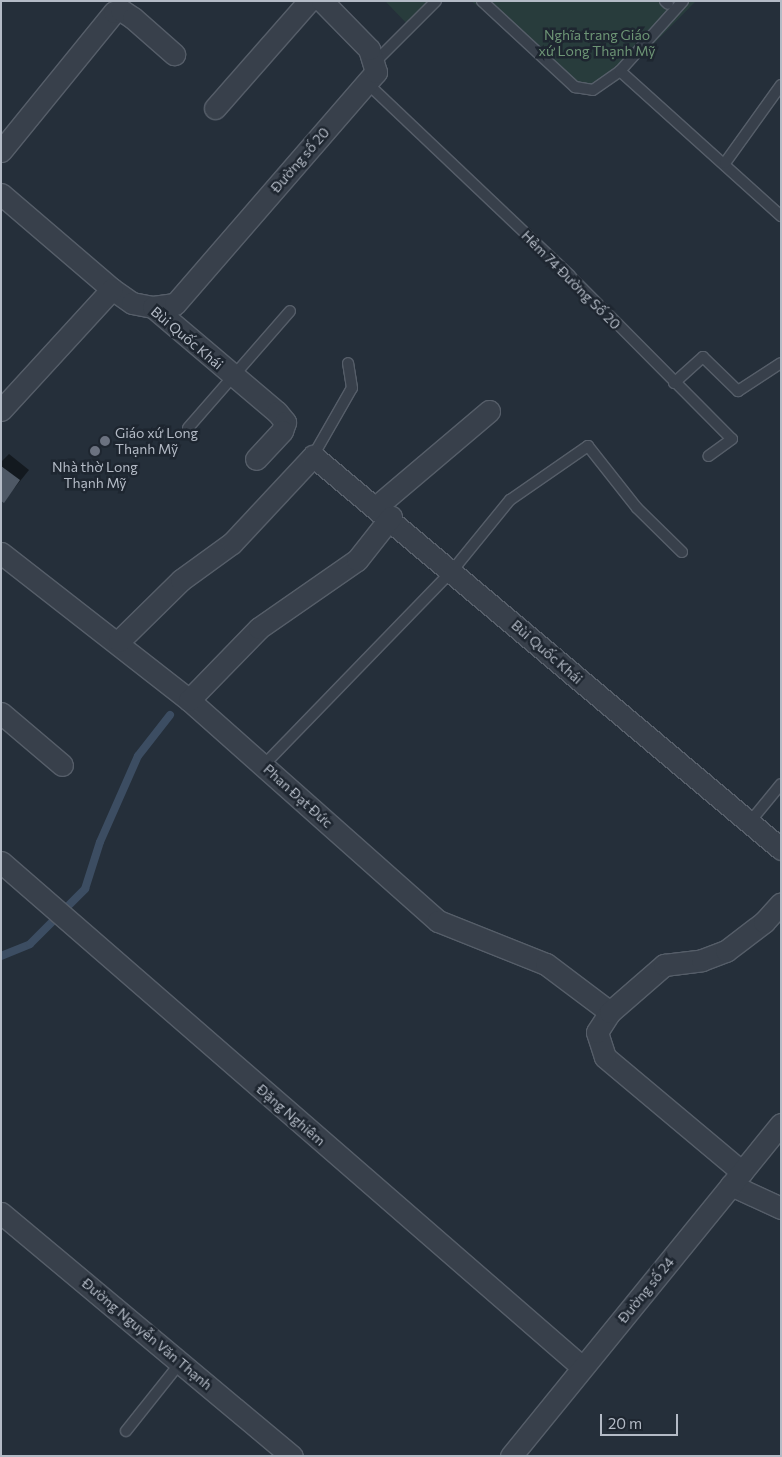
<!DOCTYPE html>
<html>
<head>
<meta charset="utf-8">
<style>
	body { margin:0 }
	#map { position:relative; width:782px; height:1457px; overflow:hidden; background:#252f3a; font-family:Commissioner,sans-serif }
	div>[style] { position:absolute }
	.green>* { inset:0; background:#283c3c }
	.shadow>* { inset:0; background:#0007 }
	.stream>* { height:8px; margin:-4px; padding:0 4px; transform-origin:4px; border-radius:4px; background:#3c4d62 }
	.building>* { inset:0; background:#4e5865 }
	.roads { filter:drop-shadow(1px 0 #565e69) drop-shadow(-1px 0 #565e69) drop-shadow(0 1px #565e69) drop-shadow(0 -1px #565e69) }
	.service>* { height:10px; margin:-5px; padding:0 5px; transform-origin:5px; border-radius:5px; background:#38404b }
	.minor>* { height:21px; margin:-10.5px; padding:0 10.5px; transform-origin:10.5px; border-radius:10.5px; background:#38404b }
	.dots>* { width:14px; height:14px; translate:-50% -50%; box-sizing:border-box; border:2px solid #1e2630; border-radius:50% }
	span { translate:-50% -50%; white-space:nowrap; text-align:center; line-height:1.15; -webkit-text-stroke:5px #1e2630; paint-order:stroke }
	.park-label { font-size:14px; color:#6d9575 }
	.street-label { font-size:14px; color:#b4bbc6 }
	.poi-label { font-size:14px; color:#b4bbc6 }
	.left { translate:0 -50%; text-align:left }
	.frame { position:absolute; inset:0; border:2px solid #b4bbc6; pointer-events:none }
	.scale { position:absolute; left:600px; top:1414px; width:78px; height:22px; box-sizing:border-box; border:2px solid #b4bbc6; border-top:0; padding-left:6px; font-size:15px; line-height:18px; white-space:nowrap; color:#b4bbc6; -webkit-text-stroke:4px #1e2630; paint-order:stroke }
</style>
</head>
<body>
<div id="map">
	<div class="green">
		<i style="clip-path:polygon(385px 1px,432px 1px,410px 27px)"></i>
		<i style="clip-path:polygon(471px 1px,696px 1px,616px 82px,588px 90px)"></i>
	</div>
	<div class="shadow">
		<i style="clip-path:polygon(9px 454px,29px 470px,4px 501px,1px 462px)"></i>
	</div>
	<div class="stream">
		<i style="left:1px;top:956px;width:31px;rotate:-22deg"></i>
		<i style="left:30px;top:944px;width:78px;rotate:-45deg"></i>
		<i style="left:85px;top:889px;width:49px;rotate:-72.3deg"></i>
		<i style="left:100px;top:842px;width:94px;rotate:-66.2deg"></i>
		<i style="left:138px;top:756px;width:52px;rotate:-52deg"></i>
	</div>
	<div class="building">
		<i style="clip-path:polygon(1px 466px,20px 480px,4px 503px,1px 501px)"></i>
	</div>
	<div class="roads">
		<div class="service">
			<i style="left:482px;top:1px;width:127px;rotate:42.8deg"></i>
			<i style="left:575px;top:87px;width:18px;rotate:9deg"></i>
			<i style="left:593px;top:90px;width:33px;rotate:-35deg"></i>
			<i style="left:620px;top:71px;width:94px;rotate:-48deg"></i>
			<i style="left:665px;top:1px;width:4px;rotate:45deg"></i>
			<i style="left:375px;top:62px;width:86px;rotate:-45deg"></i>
			<i style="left:620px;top:71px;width:217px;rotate:42deg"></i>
			<i style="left:367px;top:83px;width:279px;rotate:43.5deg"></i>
			<i style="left:569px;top:275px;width:231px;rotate:45.2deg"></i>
			<i style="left:732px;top:439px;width:29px;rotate:144deg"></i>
			<i style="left:725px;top:163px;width:96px;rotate:-54.3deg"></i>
			<i style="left:674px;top:383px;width:39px;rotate:-42deg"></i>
			<i style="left:703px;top:357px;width:49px;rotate:44.2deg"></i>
			<i style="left:738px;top:391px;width:51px;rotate:-33.1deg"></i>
			<i style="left:188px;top:428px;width:155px;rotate:-48.9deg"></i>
			<i style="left:313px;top:456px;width:78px;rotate:-60.2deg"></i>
			<i style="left:352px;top:388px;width:25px;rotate:-99deg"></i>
			<i style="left:263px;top:766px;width:272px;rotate:-45.9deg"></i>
			<i style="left:452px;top:571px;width:92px;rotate:-50.8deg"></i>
			<i style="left:510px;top:500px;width:95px;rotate:-34.7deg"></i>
			<i style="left:588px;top:446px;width:79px;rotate:51.7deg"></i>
			<i style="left:637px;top:508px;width:63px;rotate:44.4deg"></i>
			<i style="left:749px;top:823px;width:50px;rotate:-50.6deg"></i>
			<i style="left:126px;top:1431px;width:87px;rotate:-51.5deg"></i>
		</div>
		<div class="minor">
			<i style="left:215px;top:108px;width:142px;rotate:-48.7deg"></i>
			<i style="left:1px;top:151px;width:179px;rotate:-50.9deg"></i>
			<i style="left:114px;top:12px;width:7px;rotate:-16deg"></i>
			<i style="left:121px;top:10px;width:14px;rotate:34deg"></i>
			<i style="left:133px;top:18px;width:55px;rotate:41.3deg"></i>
			<i style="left:1px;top:194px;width:146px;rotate:40.6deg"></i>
			<i style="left:112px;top:289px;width:24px;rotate:35deg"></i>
			<i style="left:132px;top:303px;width:21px;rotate:11deg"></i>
			<i style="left:153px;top:307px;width:162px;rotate:40.3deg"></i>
			<i style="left:277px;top:412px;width:13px;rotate:51deg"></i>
			<i style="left:285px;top:422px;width:9px;rotate:108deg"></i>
			<i style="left:282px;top:431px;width:38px;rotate:133deg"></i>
			<i style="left:153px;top:307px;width:22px;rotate:-8deg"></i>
			<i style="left:175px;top:304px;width:307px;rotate:-49.1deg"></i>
			<i style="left:376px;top:72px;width:24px;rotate:-107deg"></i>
			<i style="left:369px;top:49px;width:67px;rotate:-134.4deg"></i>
			<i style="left:1px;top:410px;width:164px;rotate:-47.5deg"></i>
			<i style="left:377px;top:506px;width:147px;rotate:-40.3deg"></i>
			<i style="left:1px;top:553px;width:239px;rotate:38deg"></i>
			<i style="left:189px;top:700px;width:333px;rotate:41.6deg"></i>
			<i style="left:438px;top:921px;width:116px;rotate:21.7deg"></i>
			<i style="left:546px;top:964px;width:80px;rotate:36.9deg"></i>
			<i style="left:119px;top:641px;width:87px;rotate:-44.5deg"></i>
			<i style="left:181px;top:580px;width:63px;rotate:-36deg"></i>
			<i style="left:232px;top:543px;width:119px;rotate:-47deg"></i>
			<i style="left:313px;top:456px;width:611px;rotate:40.02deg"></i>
			<i style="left:189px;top:700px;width:100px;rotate:-45.8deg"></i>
			<i style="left:259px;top:628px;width:119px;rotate:-34.8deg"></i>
			<i style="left:357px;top:560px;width:55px;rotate:-51.7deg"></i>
			<i style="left:1px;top:713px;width:80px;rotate:40.4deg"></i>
			<i style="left:1px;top:862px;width:770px;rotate:41deg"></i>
			<i style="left:742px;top:1172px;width:179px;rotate:-140deg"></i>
			<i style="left:605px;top:1057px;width:26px;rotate:-108deg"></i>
			<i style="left:597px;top:1032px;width:24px;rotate:-57deg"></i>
			<i style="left:610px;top:1012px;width:72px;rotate:-41deg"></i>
			<i style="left:664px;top:965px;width:38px;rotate:-7deg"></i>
			<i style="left:702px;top:960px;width:26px;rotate:-21deg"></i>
			<i style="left:726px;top:951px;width:48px;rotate:-37.3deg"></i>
			<i style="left:764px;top:922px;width:25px;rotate:-48deg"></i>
			<i style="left:731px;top:1185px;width:55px;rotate:24.7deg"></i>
			<i style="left:1px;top:1213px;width:379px;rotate:39.9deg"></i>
			<i style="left:511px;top:1456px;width:428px;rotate:-50.9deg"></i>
		</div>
	</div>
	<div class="dots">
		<i style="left:105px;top:441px;background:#6b7280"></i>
		<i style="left:95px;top:451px;background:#6b7280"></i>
	</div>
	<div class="park-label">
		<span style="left:597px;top:43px">Nghĩa trang Giáo<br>xứ Long Thạnh Mỹ</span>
	</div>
	<div class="street-label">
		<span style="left:300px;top:160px;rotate:-49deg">Đường số 20</span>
		<span style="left:571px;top:280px;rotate:45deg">Hẻm 74 Đường Số 20</span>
		<span style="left:187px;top:338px;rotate:40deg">Bùi Quốc Khái</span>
		<span style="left:547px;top:652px;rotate:41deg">Bùi Quốc Khái</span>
		<span style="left:298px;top:796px;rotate:42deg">Phan Đạt Đức</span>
		<span style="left:291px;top:1115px;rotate:41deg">Đặng Nghiêm</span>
		<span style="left:646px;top:1290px;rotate:-51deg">Đường số 24</span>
		<span style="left:147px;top:1334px;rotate:40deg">Đường Nguyễn Văn Thạnh</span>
	</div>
	<div class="poi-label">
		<span class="left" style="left:115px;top:441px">Giáo xứ Long<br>Thạnh Mỹ</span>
		<span style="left:95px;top:475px">Nhà thờ Long<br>Thạnh Mỹ</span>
	</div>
	<div class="frame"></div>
	<div class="scale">20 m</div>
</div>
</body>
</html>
